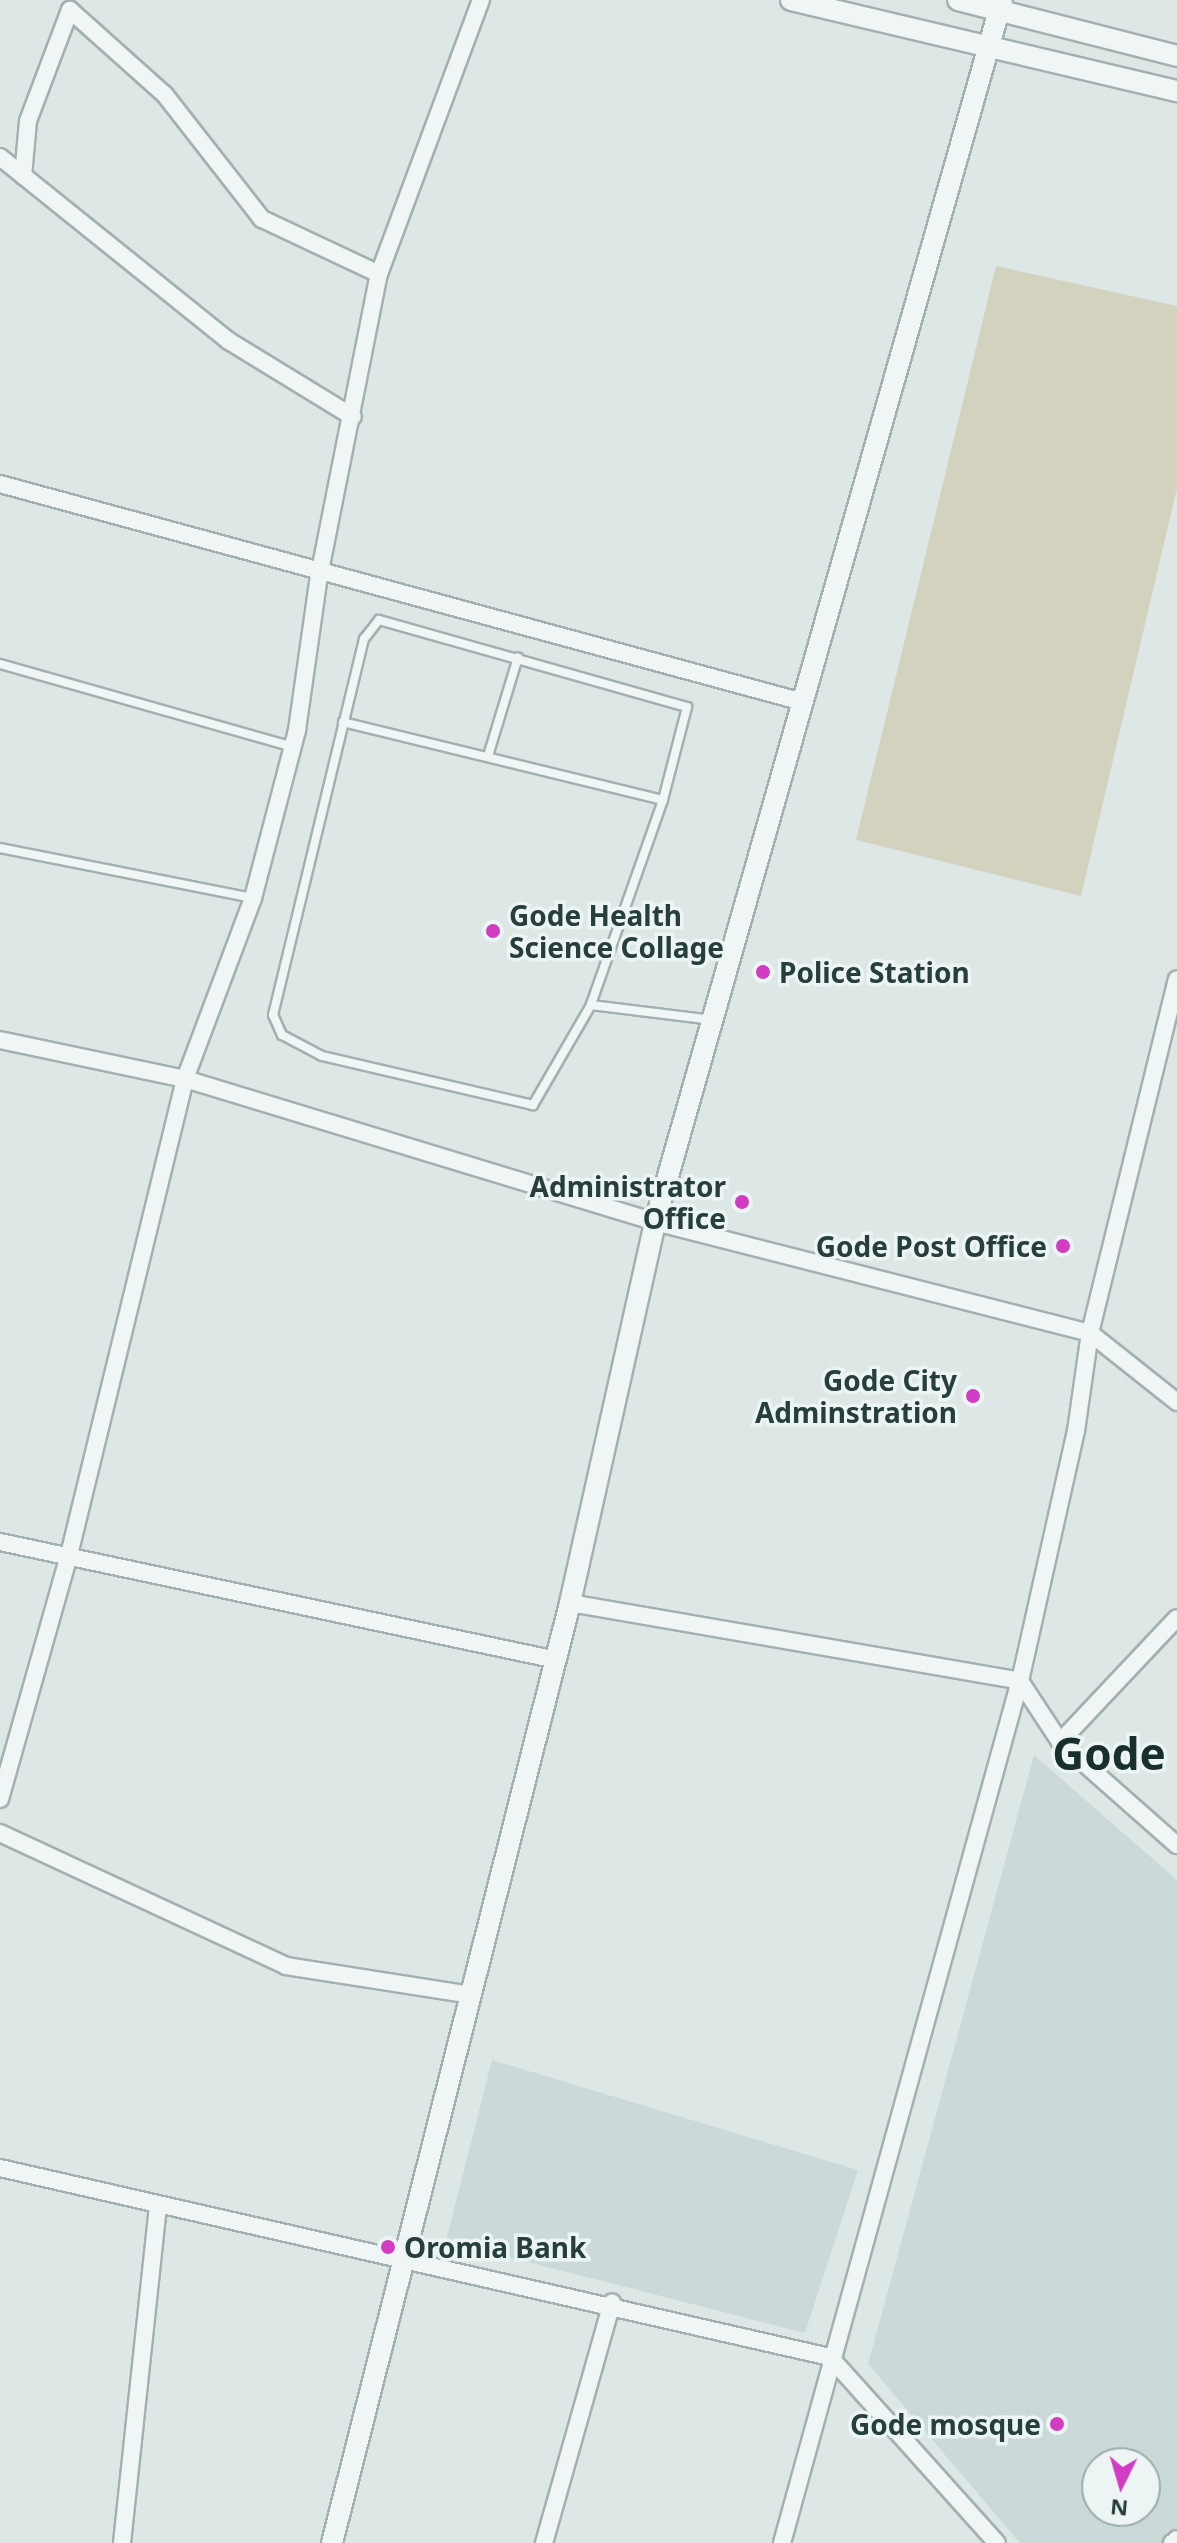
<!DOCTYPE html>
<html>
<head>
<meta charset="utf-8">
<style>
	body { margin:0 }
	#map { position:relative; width:1177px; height:2543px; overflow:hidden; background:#dde7e6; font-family:"Noto Sans",sans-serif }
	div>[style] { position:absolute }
	.built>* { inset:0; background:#cbdad8 }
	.green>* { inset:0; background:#d2d2be }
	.roads { filter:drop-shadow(2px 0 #a2b1b0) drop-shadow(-2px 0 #a2b1b0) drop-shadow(0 2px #a2b1b0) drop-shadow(0 -2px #a2b1b0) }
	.service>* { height:8px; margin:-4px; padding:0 4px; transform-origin:4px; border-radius:4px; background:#f0f6f5 }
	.minor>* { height:16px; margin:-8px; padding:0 8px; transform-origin:8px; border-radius:8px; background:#f0f6f5 }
	.tertiary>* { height:20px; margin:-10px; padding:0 10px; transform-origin:10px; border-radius:10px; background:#f0f6f5 }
	.dots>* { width:22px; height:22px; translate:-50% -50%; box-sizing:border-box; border:4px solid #ecf5f4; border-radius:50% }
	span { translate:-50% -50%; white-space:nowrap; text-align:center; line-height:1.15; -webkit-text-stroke:7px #ecf5f4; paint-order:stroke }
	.poi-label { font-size:28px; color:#263e3c; font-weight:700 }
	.left { translate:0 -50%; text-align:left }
	.right { translate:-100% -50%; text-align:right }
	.town-label { font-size:44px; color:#182f2d; font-weight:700 }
	.north { position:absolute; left:1081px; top:2447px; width:80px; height:80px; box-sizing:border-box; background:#ecf5f4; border:2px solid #9dacaa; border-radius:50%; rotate:185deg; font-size:22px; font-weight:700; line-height:32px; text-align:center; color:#263e3c }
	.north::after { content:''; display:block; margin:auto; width:28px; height:36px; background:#d23cc3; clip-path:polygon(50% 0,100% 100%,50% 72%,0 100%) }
</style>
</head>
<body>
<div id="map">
	<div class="built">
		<i style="clip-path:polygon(evenodd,1034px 1755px,1177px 1880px,1177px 2543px,1020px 2543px,868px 2364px,1034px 1755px,1097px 2463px,1145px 2463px,1145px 2511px,1097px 2511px,1097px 2463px)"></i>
		<i style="clip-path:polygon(492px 2060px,858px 2170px,805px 2333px,446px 2241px)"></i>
	</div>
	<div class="green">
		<i style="clip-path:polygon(996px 266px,1177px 306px,1177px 488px,1081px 896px,856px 840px)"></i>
	</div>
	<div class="roads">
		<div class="service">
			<i style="left:379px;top:620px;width:320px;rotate:15.8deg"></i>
			<i style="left:687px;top:707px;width:96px;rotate:104.5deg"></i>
			<i style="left:663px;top:800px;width:217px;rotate:109.4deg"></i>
			<i style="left:591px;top:1005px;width:116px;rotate:120.1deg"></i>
			<i style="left:533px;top:1105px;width:217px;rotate:-166.9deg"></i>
			<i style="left:322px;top:1056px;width:45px;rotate:-152.3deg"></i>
			<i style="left:282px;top:1035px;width:22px;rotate:-114deg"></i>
			<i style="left:273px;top:1015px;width:387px;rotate:-76.4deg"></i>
			<i style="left:364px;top:639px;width:24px;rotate:-52deg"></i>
			<i style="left:0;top:664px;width:305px;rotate:15.8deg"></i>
			<i style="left:343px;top:722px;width:329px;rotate:13.7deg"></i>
			<i style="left:488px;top:756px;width:103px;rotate:-73.1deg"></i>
			<i style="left:0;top:848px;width:258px;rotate:11.2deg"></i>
			<i style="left:591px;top:1005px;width:123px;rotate:7deg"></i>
		</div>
		<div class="minor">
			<i style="left:0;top:157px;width:294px;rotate:38.8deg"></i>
			<i style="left:229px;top:341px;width:145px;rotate:31.5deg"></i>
			<i style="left:23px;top:176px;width:55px;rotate:-84.8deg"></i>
			<i style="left:28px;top:121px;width:119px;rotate:-69.3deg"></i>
			<i style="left:70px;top:10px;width:127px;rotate:41.8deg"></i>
			<i style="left:165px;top:95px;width:157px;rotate:52deg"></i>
			<i style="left:262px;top:219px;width:129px;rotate:25.2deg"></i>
			<i style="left:0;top:484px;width:828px;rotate:15.19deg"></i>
			<i style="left:0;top:1040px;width:189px;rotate:11.9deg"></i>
			<i style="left:185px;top:1079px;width:491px;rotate:16.9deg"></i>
			<i style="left:655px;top:1222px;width:449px;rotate:14.3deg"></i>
			<i style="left:1090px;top:1333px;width:111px;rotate:38.4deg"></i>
			<i style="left:0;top:1542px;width:564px;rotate:11.97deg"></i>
			<i style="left:570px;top:1603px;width:457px;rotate:9.8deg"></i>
			<i style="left:1020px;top:1681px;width:73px;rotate:56.7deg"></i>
			<i style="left:1060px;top:1742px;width:156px;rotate:41.4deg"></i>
			<i style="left:1060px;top:1742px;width:170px;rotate:-46.7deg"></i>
			<i style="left:0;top:1799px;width:249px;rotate:-74.2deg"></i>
			<i style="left:68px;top:1559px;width:494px;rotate:-76.3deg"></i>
			<i style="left:185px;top:1079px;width:193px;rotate:-69.4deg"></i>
			<i style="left:253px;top:898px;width:174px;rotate:-75.3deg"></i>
			<i style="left:297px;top:730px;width:156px;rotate:-81.9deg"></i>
			<i style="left:319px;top:576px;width:308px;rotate:-78.8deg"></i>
			<i style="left:379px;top:274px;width:292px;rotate:-69.6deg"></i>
			<i style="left:0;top:1833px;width:315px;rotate:24.9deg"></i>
			<i style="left:286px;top:1966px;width:187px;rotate:8.9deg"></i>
			<i style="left:0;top:2168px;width:851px;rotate:12.83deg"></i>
			<i style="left:830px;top:2357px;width:250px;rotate:48.1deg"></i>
			<i style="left:122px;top:2543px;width:337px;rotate:-83.9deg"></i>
			<i style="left:544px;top:2543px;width:250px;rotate:-74.2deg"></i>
			<i style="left:782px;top:2543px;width:894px;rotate:-74.57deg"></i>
			<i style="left:1020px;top:1681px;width:256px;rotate:-77.4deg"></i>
			<i style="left:1076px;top:1431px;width:99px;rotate:-81.9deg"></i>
			<i style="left:1090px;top:1333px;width:364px;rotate:-76.2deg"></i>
			<i style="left:1172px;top:2543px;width:6px;rotate:-39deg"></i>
		</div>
		<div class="tertiary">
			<i style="left:791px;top:0;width:397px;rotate:13.3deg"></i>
			<i style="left:958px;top:0;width:226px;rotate:14.3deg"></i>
			<i style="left:332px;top:2543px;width:970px;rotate:-75.79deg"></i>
			<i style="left:570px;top:1603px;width:390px;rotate:-77.4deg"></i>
			<i style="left:655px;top:1222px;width:1270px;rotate:-74.15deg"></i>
		</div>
	</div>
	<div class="dots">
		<i style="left:493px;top:931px;background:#d23cc3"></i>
		<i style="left:763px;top:972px;background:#d23cc3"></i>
		<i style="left:742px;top:1202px;background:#d23cc3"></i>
		<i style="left:1063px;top:1246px;background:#d23cc3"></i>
		<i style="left:973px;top:1396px;background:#d23cc3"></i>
		<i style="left:388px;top:2247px;background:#d23cc3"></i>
		<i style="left:1057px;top:2424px;background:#d23cc3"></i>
	</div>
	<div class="poi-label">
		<span class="left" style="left:509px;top:931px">Gode Health<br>Science Collage</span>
		<span class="left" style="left:779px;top:972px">Police Station</span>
		<span class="right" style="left:726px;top:1202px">Administrator<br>Office</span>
		<span class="right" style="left:1047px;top:1246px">Gode Post Office</span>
		<span class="right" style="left:957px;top:1396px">Gode City<br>Adminstration</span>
		<span class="left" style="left:404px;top:2247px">Oromia Bank</span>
		<span class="right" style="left:1041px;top:2424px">Gode mosque</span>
	</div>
	<div class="town-label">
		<span style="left:1109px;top:1753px">Gode</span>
	</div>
	<div class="north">N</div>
</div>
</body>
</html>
